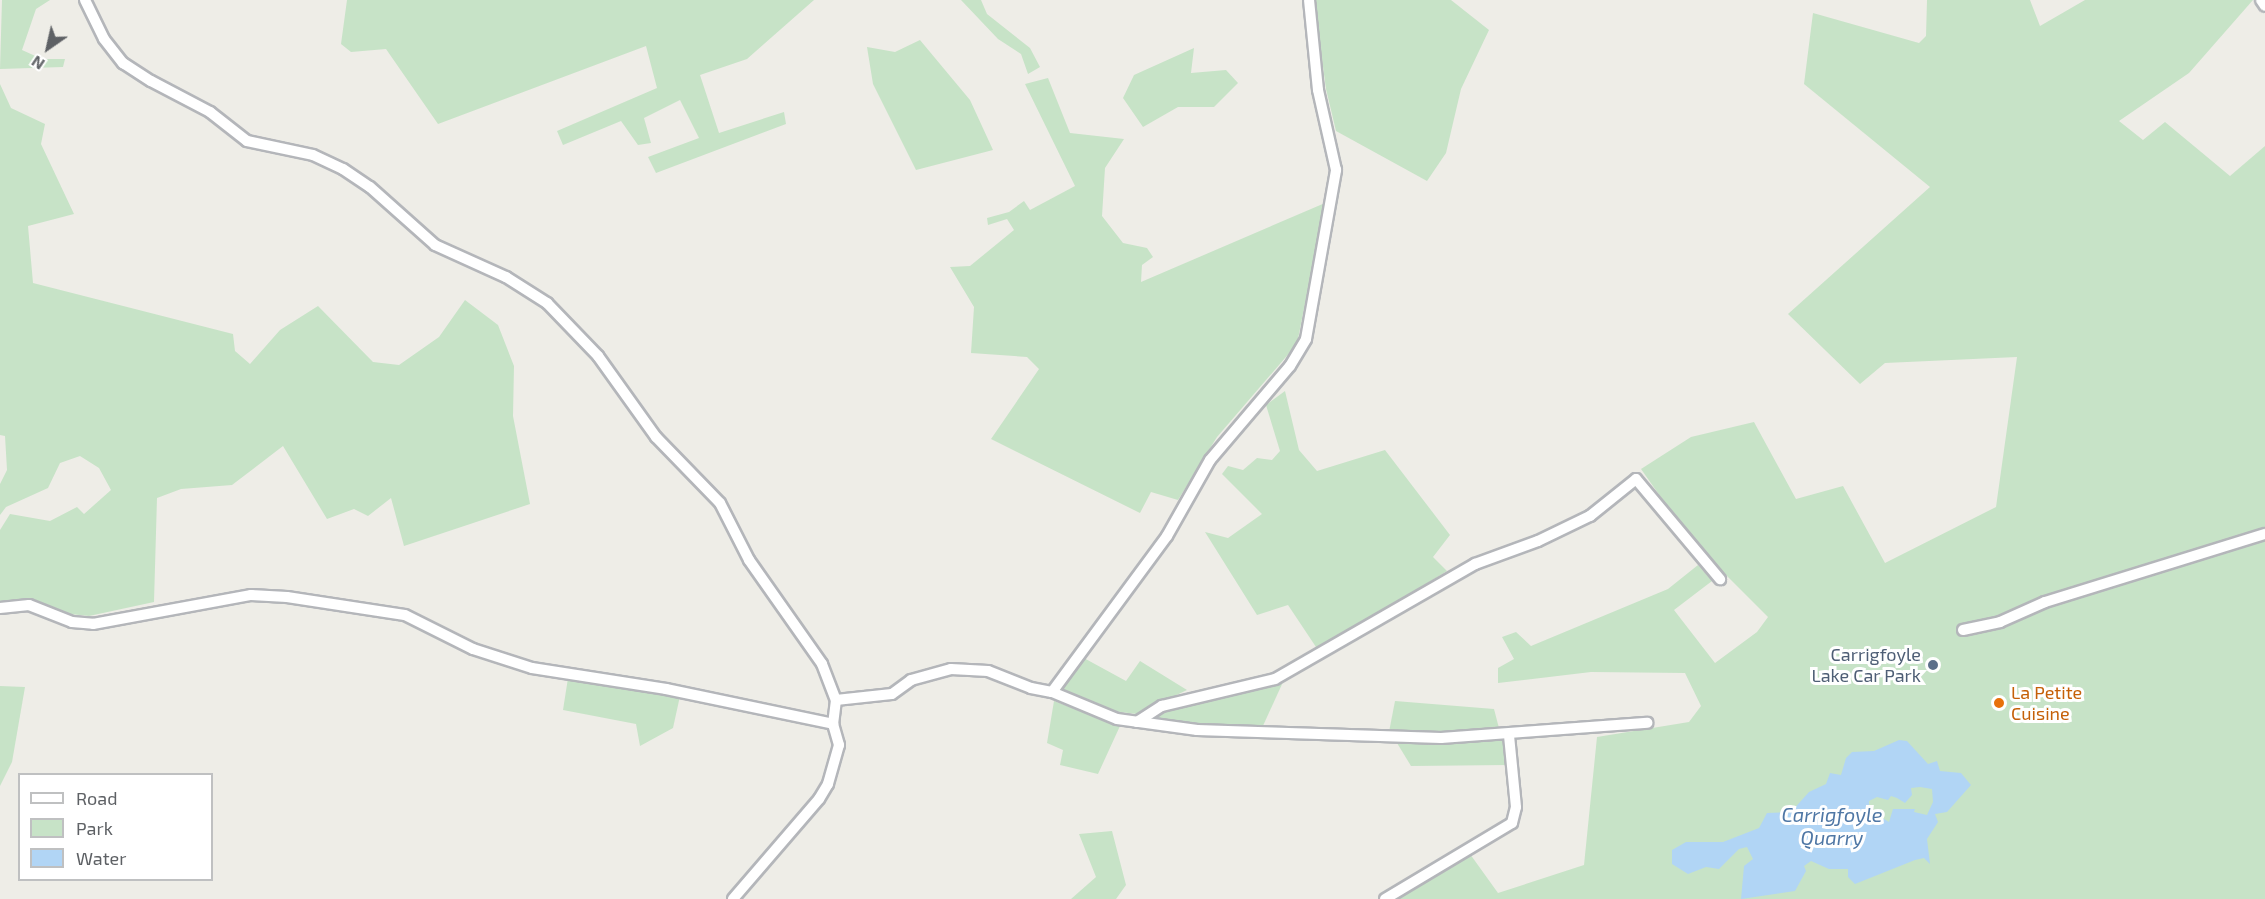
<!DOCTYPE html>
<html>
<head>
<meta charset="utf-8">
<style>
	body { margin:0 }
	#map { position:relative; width:2265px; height:899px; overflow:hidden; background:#eeede7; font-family:"Exo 2",sans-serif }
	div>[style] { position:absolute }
	.green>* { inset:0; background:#c7e3c7 }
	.water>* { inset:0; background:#b1d5f5 }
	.roads { filter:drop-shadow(2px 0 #b4b6ba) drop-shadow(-2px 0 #b4b6ba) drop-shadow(0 2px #b4b6ba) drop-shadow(0 -2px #b4b6ba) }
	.minor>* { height:10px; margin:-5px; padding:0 5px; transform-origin:5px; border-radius:5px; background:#fff }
	.dots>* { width:16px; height:16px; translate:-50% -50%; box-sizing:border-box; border:3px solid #fff; border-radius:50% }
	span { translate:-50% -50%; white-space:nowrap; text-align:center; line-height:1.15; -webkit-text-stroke:6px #fff; paint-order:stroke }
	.service-label { font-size:18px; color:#4e5e75 }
	.right { translate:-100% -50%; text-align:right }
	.food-label { font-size:18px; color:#c56008 }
	.left { translate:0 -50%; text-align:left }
	.water-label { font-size:20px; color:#4f77a5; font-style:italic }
	.legend { position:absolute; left:18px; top:773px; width:195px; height:108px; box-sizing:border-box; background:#fff; border:2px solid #bfc0c1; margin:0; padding:8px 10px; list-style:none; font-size:18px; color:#5e6165 }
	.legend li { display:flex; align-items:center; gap:12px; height:30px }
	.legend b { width:30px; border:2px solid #bfc0c1 }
	.north { position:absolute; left:18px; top:18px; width:60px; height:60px; -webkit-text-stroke:4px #fff; paint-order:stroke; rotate:214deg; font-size:16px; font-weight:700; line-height:24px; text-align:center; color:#5e6165 }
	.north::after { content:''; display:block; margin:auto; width:21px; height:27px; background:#5e6165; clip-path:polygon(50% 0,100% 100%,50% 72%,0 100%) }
</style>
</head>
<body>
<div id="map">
	<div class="green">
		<i style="clip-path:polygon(2px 0,50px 0,36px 9px,22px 50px,42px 59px,65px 59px,63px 67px,0 69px)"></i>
		<i style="clip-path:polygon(347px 0,814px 0,747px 59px,700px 75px,719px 133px,784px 112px,786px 124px,656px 173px,648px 157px,699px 138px,680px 100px,644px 118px,651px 143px,638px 145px,621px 121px,563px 145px,557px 131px,657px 88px,646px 46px,438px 124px,386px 49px,351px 52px,341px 44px)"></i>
		<i style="clip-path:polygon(961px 0,981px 0,987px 14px,1030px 48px,1040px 67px,1028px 74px,1021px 54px,998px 39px)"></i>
		<i style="clip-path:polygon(1314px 0,1451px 0,1489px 30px,1461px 89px,1446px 153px,1427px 181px,1336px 131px,1326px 89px)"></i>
		<i style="clip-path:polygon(1927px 0,2030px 0,2040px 26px,2085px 0,2253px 0,2189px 73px,2119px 121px,2143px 140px,2165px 122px,2230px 176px,2265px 146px,2265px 899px,1400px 899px,1398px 895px,1470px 854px,1498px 893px,1584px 865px,1597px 737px,1689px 722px,1701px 706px,1685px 673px,1591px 672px,1498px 683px,1498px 668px,1514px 659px,1502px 637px,1516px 632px,1531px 646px,1668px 589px,1698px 565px,1712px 581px,1674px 610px,1715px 663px,1757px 632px,1768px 617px,1691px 540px,1641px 469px,1691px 437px,1754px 422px,1796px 499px,1843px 486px,1885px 563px,1996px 507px,2017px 357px,1885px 363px,1860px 384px,1788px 314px,1930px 187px,1804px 84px,1813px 13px,1919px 43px,1926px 36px)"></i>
		<i style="clip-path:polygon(920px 40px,970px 100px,993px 150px,916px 170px,873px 84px,867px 47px,895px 52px)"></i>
		<i style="clip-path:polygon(1194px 48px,1191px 73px,1226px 70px,1238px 83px,1214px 107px,1178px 107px,1143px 127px,1123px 98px,1134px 75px)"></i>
		<i style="clip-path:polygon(1048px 78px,1070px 133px,1124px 139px,1105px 168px,1102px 216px,1123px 243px,1147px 248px,1153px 257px,1142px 265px,1141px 282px,1325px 203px,1297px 344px,1217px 437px,1178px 500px,1151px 492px,1140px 513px,991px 439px,1039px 369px,1027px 357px,971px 353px,974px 307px,950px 267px,970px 266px,1014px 230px,1007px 219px,988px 225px,987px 218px,1009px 212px,1024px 201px,1030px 210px,1075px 186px,1025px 84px)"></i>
		<i style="clip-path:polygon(0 84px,11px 108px,45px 124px,41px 144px,74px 214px,28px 226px,33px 283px,233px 334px,235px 351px,250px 364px,280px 330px,318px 306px,373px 362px,399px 365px,439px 337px,465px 300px,498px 325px,514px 366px,513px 416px,530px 504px,404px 546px,391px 498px,368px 516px,354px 509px,327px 519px,283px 446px,232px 485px,181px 489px,157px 498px,154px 602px,89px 616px,70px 614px,27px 599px,0 604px,0 530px,10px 514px,50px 521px,77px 507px,84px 514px,111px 490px,99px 468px,80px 456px,60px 463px,48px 488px,6px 507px,0 515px,0 484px,7px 470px,5px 436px,0 435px)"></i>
		<i style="clip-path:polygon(1285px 391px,1299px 450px,1317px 471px,1385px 450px,1450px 535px,1433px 557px,1447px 571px,1318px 650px,1288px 605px,1257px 615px,1205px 532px,1228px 538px,1262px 514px,1222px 474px,1228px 466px,1243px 470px,1257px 458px,1272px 460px,1280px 451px,1266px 405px)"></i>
		<i style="clip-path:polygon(1082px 657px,1126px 681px,1140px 661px,1187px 690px,1137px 714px,1111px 711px,1061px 690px)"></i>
		<i style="clip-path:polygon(568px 678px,680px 696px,673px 728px,640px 746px,636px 724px,563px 710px)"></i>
		<i style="clip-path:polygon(1283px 682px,1262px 728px,1150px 720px,1167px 709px)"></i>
		<i style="clip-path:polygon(0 686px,25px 687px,12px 762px,0 786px)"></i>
		<i style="clip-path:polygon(1054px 701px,1120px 726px,1098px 774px,1060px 765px,1063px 750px,1047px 743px)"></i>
		<i style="clip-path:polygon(1395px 701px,1494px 709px,1500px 732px,1389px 732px)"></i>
		<i style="clip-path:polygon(1502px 740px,1509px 753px,1507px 765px,1411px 766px,1397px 743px)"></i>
		<i style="clip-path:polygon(1112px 831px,1126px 885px,1116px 899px,1071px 899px,1096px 877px,1079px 834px)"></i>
	</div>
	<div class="water">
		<i style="clip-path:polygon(evenodd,1899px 740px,1907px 741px,1928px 764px,1937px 761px,1940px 771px,1961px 773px,1971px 785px,1947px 812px,1935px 814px,1938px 822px,1927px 839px,1930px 864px,1924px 858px,1915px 860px,1855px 884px,1848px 877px,1848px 869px,1829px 869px,1811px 861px,1804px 866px,1806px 871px,1795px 891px,1741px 899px,1744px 866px,1753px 859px,1747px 847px,1739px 849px,1719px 869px,1706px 867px,1688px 874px,1672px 864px,1672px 850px,1686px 842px,1723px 842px,1759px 828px,1767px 813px,1791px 812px,1809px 792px,1826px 784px,1830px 773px,1841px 775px,1846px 758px,1852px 752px,1874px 751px,1899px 740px,1920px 787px,1932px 789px,1933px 802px,1927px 815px,1914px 812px,1915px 809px,1893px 809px,1889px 822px,1869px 810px,1869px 801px,1877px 797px,1888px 800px,1891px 796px,1897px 798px,1905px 803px,1912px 795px,1911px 788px,1920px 787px)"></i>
	</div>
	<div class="roads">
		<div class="minor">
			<i style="left:85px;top:0;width:43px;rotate:64deg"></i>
			<i style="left:104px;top:39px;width:31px;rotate:52deg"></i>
			<i style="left:123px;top:63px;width:33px;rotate:33deg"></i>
			<i style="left:151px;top:81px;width:67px;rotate:27.7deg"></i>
			<i style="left:210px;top:112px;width:47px;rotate:38.1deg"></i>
			<i style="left:247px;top:141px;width:67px;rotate:12deg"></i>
			<i style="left:313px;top:155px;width:33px;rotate:25deg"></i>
			<i style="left:343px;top:169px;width:32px;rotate:34deg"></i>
			<i style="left:370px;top:187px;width:87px;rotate:41.7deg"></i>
			<i style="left:435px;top:245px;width:78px;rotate:24.3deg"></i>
			<i style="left:506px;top:277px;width:49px;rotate:32.4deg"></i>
			<i style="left:547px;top:303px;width:74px;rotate:46.1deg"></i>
			<i style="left:598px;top:356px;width:100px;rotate:54.4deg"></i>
			<i style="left:656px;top:437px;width:92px;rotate:45.9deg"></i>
			<i style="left:720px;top:503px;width:64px;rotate:63deg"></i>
			<i style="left:749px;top:560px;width:127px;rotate:54.9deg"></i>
			<i style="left:822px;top:664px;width:39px;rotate:69deg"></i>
			<i style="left:836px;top:700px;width:24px;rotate:97deg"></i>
			<i style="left:833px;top:724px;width:22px;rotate:74deg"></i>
			<i style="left:839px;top:745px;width:41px;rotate:105.8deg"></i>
			<i style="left:828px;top:784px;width:17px;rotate:121deg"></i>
			<i style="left:819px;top:799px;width:132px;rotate:130.7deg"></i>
			<i style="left:2261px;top:0;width:7px;rotate:56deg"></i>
			<i style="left:0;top:608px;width:29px;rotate:-6deg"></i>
			<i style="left:29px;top:605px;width:46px;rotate:21.6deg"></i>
			<i style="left:72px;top:622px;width:21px;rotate:5deg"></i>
			<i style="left:93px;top:624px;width:161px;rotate:-10.4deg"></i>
			<i style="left:251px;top:595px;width:36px;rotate:3deg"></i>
			<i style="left:287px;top:597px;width:119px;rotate:8.7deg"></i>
			<i style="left:405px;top:615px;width:76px;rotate:26.6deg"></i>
			<i style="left:473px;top:649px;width:62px;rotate:17.9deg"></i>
			<i style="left:532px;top:668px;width:136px;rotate:8.9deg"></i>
			<i style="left:666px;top:689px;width:171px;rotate:11.8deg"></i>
			<i style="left:1963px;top:630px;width:38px;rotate:-12deg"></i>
			<i style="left:2000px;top:622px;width:49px;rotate:-24deg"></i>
			<i style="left:2045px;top:602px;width:230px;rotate:-17.2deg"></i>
			<i style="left:1052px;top:692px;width:194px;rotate:-53.6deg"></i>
			<i style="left:1167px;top:536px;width:87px;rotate:-60.5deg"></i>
			<i style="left:1210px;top:460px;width:123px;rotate:-49.6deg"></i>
			<i style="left:1290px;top:366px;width:31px;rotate:-59deg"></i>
			<i style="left:1306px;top:339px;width:172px;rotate:-79.9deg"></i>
			<i style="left:1336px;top:170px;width:82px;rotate:-102.7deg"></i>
			<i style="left:1318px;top:90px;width:90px;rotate:-95.7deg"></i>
			<i style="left:836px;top:700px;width:56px;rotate:-6.1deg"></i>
			<i style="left:892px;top:694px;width:24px;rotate:-36deg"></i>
			<i style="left:911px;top:680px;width:41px;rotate:-15.4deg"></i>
			<i style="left:951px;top:669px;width:37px;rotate:3deg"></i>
			<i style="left:988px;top:671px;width:46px;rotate:21.6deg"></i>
			<i style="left:1031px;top:688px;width:21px;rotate:11deg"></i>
			<i style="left:1052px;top:692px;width:70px;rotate:22.6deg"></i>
			<i style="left:1117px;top:719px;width:81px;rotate:7.8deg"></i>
			<i style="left:1197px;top:730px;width:244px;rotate:1.9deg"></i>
			<i style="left:1441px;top:738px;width:207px;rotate:-4.2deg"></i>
			<i style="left:1137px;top:722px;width:30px;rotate:-33deg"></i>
			<i style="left:1162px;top:706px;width:116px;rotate:-13.4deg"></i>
			<i style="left:1275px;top:679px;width:231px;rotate:-29.9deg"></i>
			<i style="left:1475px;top:564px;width:67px;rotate:-20.1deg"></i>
			<i style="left:1538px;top:541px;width:58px;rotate:-25.7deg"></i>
			<i style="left:1590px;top:516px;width:59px;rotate:-38.8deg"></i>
			<i style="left:1636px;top:479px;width:131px;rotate:50deg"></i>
			<i style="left:1385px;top:899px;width:148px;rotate:-30.9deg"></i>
			<i style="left:1512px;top:823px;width:16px;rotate:-76deg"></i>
			<i style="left:1516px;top:807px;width:71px;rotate:-95.6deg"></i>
		</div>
	</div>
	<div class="dots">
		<i style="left:1933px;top:665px;background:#5c6f8a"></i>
		<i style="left:1999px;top:703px;background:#e8710a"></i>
	</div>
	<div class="service-label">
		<span class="right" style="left:1921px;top:665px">Carrigfoyle<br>Lake Car Park</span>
	</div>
	<div class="food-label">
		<span class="left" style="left:2011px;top:703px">La Petite<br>Cuisine</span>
	</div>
	<div class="water-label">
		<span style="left:1832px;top:826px">Carrigfoyle<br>Quarry</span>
	</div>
	<ul class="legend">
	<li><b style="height:8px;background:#fff"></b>Road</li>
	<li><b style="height:16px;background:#c7e3c7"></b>Park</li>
	<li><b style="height:16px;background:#b1d5f5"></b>Water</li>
	</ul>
	<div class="north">N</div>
</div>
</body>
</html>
